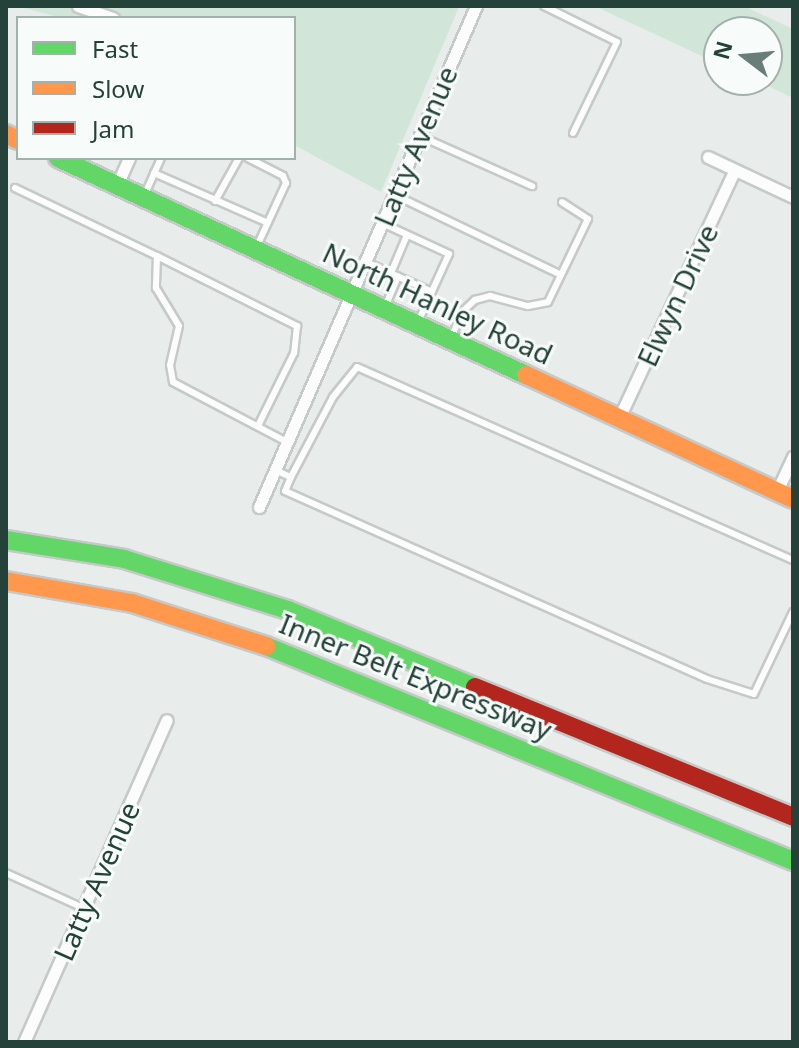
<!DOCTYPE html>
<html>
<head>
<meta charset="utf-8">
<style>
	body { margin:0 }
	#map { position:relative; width:799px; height:1048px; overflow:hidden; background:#e8edeb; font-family:"Noto Sans",sans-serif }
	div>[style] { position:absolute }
	.green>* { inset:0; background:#d1e6d8 }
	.roads { filter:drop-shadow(2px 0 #c5cac8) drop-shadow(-2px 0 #c5cac8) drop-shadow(0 2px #c5cac8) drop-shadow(0 -2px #c5cac8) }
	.lane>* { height:6px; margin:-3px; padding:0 3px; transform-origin:3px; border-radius:3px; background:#fcfcfc }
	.street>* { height:11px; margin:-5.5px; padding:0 5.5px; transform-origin:5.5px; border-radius:5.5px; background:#fcfcfc }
	.fast>* { height:18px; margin:-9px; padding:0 9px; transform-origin:9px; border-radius:9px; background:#63d668 }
	.slow>* { height:18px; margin:-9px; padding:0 9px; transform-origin:9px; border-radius:9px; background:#ff974d }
	.jam>* { height:18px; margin:-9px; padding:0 9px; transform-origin:9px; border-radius:9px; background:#b3261e }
	span { translate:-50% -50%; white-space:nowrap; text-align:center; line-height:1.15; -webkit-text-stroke:6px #f7fbf9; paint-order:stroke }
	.street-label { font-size:28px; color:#24423a }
	.frame { position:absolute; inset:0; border:8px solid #24423a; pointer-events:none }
	.legend { position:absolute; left:16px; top:16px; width:280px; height:144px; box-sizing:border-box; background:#f7fbf9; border:2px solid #a3b1ad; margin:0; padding:10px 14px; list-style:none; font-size:24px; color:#24423a }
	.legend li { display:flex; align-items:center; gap:16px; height:40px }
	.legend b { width:40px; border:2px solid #a3b1ad }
	.north { position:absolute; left:703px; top:16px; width:80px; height:80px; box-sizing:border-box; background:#f7fbf9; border:2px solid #a3b1ad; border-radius:50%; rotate:286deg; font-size:22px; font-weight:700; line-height:32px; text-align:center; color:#24423a }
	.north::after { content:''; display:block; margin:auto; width:28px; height:36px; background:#697e78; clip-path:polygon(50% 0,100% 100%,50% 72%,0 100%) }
</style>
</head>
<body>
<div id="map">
	<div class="green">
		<i style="clip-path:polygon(16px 6px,457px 6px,459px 7px,381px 192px,294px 145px,294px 18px,62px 18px)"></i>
		<i style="clip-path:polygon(594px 6px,744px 6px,793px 29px,793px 98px,755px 80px,767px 80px,767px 32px,719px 32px,719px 64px)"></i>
	</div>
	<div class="roads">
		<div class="lane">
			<i style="left:544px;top:6px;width:81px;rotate:26.3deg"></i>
			<i style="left:617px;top:42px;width:101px;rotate:115.8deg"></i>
			<i style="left:420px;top:136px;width:123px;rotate:24.1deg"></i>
			<i style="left:248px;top:158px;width:39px;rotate:27deg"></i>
			<i style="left:283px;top:176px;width:8px;rotate:67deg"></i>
			<i style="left:286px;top:183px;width:69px;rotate:114.7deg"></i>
			<i style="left:154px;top:173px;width:124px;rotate:23.7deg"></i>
			<i style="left:15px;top:188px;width:157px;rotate:25.6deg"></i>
			<i style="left:157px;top:256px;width:32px;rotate:92deg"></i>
			<i style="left:156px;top:288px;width:44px;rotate:58.8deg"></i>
			<i style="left:179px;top:326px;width:40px;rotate:103deg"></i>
			<i style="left:170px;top:365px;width:17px;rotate:80deg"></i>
			<i style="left:173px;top:382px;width:129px;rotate:27.8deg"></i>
			<i style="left:145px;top:194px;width:39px;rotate:-66deg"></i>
			<i style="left:395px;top:195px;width:184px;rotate:25.7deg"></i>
			<i style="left:215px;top:201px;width:49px;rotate:-60.8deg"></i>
			<i style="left:382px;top:223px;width:74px;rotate:24.8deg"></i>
			<i style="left:449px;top:254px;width:75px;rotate:114.5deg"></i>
			<i style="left:157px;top:256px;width:157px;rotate:26.6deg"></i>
			<i style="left:297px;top:326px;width:27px;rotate:96deg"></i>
			<i style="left:294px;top:353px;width:81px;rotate:116.3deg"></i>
			<i style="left:366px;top:262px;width:72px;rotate:24.4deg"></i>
			<i style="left:391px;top:273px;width:41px;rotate:-67.2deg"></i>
			<i style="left:385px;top:307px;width:33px;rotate:-67deg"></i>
			<i style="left:452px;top:336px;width:26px;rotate:-67deg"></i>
			<i style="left:462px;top:312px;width:18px;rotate:-43deg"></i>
			<i style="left:475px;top:300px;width:16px;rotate:-15deg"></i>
			<i style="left:490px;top:296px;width:39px;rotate:15deg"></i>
			<i style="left:528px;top:306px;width:20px;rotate:-11deg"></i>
			<i style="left:548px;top:302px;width:92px;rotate:-64.3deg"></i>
			<i style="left:588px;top:219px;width:31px;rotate:-147deg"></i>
			<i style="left:275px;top:470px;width:17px;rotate:24deg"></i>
			<i style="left:291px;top:477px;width:90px;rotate:-62.3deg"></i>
			<i style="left:333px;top:397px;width:38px;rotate:-51deg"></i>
			<i style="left:357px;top:367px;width:477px;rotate:23.9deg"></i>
			<i style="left:291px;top:477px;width:15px;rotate:113deg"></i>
			<i style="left:285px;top:491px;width:462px;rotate:24deg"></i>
			<i style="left:707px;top:679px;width:49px;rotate:17.7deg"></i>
			<i style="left:754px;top:694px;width:91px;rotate:-64.6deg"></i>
			<i style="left:6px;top:873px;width:85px;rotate:24.4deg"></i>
		</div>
		<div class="street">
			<i style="left:78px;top:6px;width:37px;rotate:19deg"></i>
			<i style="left:708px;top:157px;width:94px;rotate:25.2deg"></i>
			<i style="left:117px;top:185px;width:30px;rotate:-66deg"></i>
			<i style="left:619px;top:418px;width:272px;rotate:-65deg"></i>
			<i style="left:777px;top:491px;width:38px;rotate:-65deg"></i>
			<i style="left:259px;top:507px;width:546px;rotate:-66.58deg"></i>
			<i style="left:24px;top:1042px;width:352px;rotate:-66.1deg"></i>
		</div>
		<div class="fast">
			<i style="left:58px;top:158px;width:516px;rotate:24.88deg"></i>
			<i style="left:6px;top:540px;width:120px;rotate:9.1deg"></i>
			<i style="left:124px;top:559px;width:172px;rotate:17.3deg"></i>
			<i style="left:288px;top:610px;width:202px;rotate:22.4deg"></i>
			<i style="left:266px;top:646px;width:569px;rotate:22.19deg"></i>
		</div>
		<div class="slow">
			<i style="left:6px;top:134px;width:13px;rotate:27deg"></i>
			<i style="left:526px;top:375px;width:294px;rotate:24.9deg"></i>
			<i style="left:6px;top:581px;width:128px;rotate:9.9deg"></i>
			<i style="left:132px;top:603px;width:141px;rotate:17.8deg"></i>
		</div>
		<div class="jam">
			<i style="left:475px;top:687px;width:344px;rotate:22.2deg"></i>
		</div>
	</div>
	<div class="street-label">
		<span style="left:415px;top:146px;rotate:-67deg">Latty Avenue</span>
		<span style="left:677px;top:295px;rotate:-65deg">Elwyn Drive</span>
		<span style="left:438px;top:303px;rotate:25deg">North Hanley Road</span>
		<span style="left:416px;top:676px;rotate:22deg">Inner Belt Expressway</span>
		<span style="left:96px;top:881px;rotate:-66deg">Latty Avenue</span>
	</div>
	<div class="frame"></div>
	<ul class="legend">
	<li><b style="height:10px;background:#63d668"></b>Fast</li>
	<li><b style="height:10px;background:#ff974d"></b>Slow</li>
	<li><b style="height:10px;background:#b3261e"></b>Jam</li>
	</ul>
	<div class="north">N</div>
</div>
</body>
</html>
